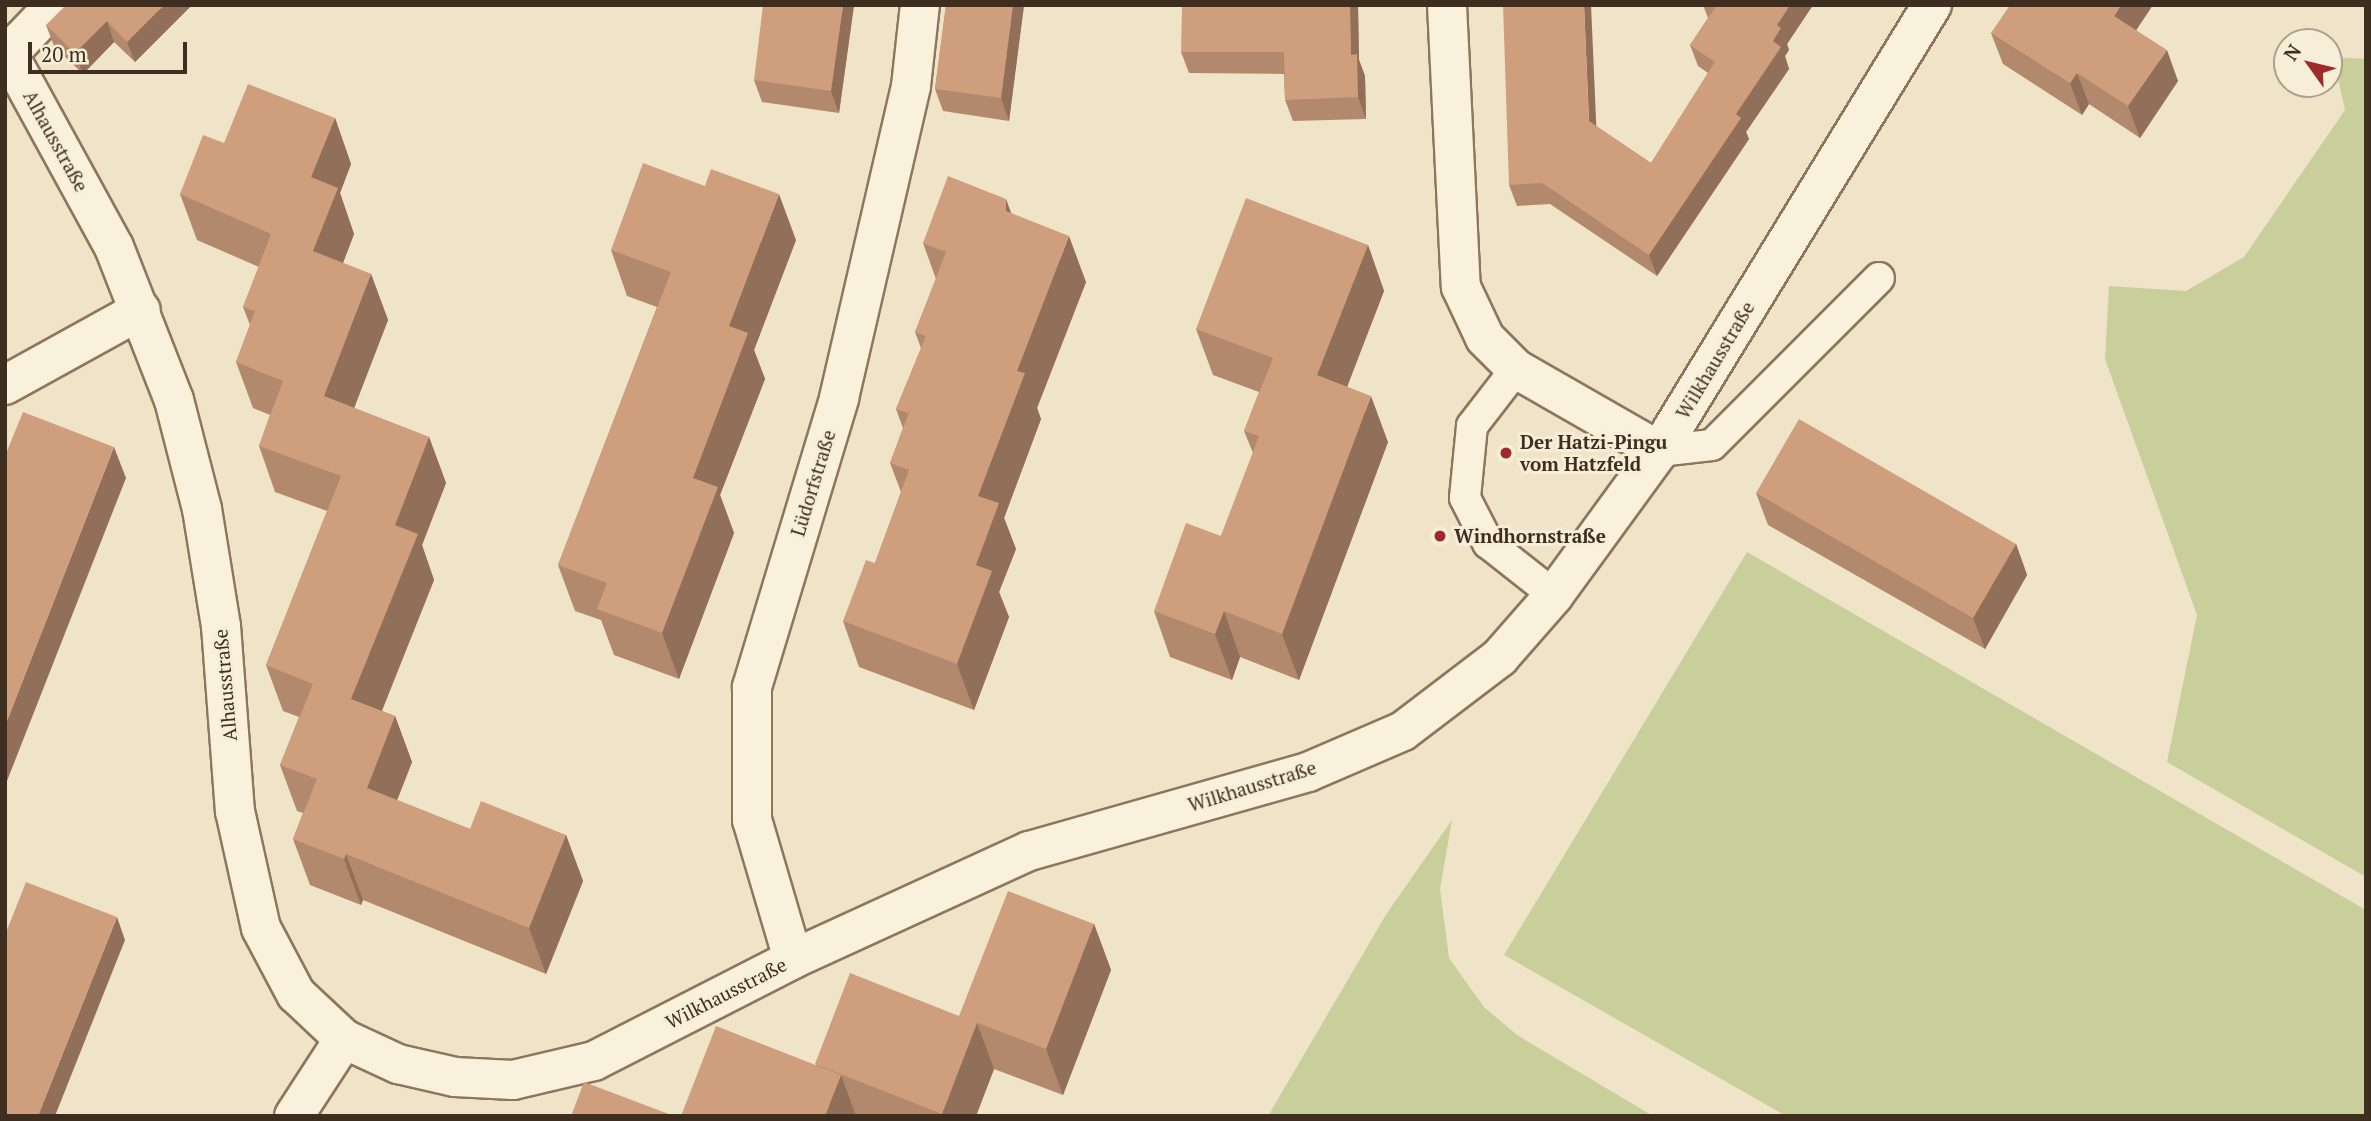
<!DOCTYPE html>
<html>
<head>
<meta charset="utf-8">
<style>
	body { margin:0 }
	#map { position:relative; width:2371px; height:1121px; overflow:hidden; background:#f0e4c8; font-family:"PT Serif",serif }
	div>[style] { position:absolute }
	.green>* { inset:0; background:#c9cf9b }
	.roads { filter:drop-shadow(2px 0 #8d765c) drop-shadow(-2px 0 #8d765c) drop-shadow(0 2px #8d765c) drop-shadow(0 -2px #8d765c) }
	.lane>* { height:30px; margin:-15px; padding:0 15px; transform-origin:15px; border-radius:15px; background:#faf1dc }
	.street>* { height:38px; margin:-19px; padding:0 19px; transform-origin:19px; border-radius:19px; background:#faf1dc }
	.wall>* { inset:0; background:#b2896c }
	.shaded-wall>* { inset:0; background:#916f58 }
	.building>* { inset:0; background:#cf9f7d }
	.dots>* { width:19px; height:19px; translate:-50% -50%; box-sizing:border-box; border:4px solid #f7eed8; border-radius:50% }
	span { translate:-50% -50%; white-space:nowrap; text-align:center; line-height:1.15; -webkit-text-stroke:6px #f7eed8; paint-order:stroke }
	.street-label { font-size:19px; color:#3d2e20 }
	.poi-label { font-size:19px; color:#3d2e20; font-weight:700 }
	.left { translate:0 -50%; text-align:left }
	.frame { position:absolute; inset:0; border:7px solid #3d2e20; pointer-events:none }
	.north { position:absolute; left:2273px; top:28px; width:70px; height:70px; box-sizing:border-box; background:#f7eed8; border:2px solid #ada18e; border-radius:50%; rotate:304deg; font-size:19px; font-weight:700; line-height:28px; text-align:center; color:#3d2e20 }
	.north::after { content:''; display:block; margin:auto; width:24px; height:32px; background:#9e2a2b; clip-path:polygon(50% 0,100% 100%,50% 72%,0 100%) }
	.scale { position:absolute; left:28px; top:42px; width:159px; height:32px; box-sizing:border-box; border:4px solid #3d2e20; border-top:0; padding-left:9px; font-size:21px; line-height:24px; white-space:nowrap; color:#3d2e20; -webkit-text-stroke:5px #f7eed8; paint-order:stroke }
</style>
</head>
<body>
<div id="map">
	<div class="green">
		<i style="clip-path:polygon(2333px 57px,2366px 59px,2366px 877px,2167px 762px,2197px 615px,2105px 359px,2109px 286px,2186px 291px,2244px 257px,2345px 110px)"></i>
		<i style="clip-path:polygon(1747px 552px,2366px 910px,2366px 1116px,1786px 1116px,1504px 955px)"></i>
		<i style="clip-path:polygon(1452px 820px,1440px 889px,1449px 958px,1484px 1007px,1517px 1035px,1653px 1116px,1268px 1116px,1387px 913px)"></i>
	</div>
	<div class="roads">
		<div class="lane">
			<i style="left:1516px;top:369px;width:72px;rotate:127.7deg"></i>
			<i style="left:1472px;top:426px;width:72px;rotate:95.6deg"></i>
			<i style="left:1465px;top:498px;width:51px;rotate:62.9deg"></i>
			<i style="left:1488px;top:543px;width:84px;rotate:38.2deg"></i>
			<i style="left:1659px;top:451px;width:53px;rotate:-6.5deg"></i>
			<i style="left:1712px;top:445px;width:236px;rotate:-45deg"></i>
		</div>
		<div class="street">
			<i style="left:1447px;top:5px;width:282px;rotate:87.2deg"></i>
			<i style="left:1461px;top:287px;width:56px;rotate:64.8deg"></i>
			<i style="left:1485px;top:338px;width:44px;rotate:45deg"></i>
			<i style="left:1516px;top:369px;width:165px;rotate:29.8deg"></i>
			<i style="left:5px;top:48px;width:227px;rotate:61.3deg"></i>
			<i style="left:114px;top:247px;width:164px;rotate:68.6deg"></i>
			<i style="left:174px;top:400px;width:113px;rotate:75.6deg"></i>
			<i style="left:202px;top:509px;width:119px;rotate:80.8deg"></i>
			<i style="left:221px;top:626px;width:186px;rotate:85.7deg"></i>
			<i style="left:235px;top:811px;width:120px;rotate:77.5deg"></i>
			<i style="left:261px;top:928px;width:75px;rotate:62.1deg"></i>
			<i style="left:296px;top:994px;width:66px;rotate:43.2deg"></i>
			<i style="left:344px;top:1039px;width:60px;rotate:24.8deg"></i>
			<i style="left:398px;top:1064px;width:58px;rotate:12.8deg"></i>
			<i style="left:455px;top:1077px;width:58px;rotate:3deg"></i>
			<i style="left:513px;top:1080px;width:83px;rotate:-13.2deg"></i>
			<i style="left:594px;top:1061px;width:224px;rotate:-27.1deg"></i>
			<i style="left:793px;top:959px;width:260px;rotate:-24.6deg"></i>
			<i style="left:1029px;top:851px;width:290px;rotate:-15.8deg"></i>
			<i style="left:1308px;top:772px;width:103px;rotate:-23.3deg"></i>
			<i style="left:1403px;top:731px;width:122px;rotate:-37.3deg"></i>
			<i style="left:1500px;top:657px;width:82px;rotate:-48.9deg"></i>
			<i style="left:1554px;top:595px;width:178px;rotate:-53.9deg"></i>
			<i style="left:1659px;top:451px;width:523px;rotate:-58.53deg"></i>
			<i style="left:8px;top:54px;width:68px;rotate:-46.2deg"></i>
			<i style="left:5px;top:385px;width:155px;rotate:-28.9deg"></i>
			<i style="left:793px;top:959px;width:145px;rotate:-106.4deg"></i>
			<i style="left:752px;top:820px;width:133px;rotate:-90deg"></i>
			<i style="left:752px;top:687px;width:302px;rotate:-73.2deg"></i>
			<i style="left:839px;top:398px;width:320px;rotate:-77deg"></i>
			<i style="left:911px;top:86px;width:81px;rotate:-83.7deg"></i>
			<i style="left:294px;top:1116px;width:92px;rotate:-57deg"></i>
		</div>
	</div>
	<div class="wall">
		<i style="clip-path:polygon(192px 5px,135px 62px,114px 42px,83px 74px,54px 46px,46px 25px)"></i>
		<i style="clip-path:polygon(854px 5px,839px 113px,762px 102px,754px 80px)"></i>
		<i style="clip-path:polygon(946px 5px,1024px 5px,1009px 121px,943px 111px,935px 89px)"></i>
		<i style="clip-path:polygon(1282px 5px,1358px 5px,1359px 60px,1365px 76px,1366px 119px,1293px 121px,1285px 100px,1284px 74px,1189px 73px,1181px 52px,1282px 7px)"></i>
		<i style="clip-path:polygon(1703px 5px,1813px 5px,1787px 44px,1789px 50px,1785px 56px,1789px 69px,1746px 132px,1749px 139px,1657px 276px,1550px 204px,1517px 206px,1509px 185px,1596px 126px,1651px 163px,1708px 73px,1698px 66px,1690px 45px,1708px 18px)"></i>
		<i style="clip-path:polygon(2136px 30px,2178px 81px,2140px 138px,2089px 104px,2082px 115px,2003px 64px,1991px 33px)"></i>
		<i style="clip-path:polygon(335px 118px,351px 164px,340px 193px,354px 234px,343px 263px,371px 274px,388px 320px,354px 408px,429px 437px,446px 483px,422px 545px,434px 580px,382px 711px,395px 716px,412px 762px,397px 800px,470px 829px,566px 835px,583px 881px,546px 974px,363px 900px,361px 905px,310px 885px,293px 839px,303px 813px,297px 811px,280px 765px,299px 717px,283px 711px,266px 665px,327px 511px,275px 492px,259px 446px,270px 415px,253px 408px,236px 362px,250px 325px,243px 307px,259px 267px,197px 240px,180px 194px,224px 143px)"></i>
		<i style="clip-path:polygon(1011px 213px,1086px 282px,1037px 408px,1041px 419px,1004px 518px,1016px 549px,999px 592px,1009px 617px,974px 710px,859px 667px,843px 621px,875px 563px,901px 492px,890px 463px,903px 428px,896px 409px,921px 348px,915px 332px,936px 279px,923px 243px)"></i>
		<i style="clip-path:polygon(796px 240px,754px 350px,765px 379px,720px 495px,734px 533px,679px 679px,614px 655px,601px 620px,575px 611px,558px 565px,657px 307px,627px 296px,611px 250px)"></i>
		<i style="clip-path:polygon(1368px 245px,1384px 291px,1347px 386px,1388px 442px,1299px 680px,1240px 657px,1232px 680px,1170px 657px,1154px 611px,1221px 536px,1253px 453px,1244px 431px,1259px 392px,1213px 375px,1196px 329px)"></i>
		<i style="clip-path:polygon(1756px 493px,2016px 544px,2027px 575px,1985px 649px,1768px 525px)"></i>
		<i style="clip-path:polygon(1094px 924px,1111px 970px,1063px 1095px,994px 1069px,976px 1116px,681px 1116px,815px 1065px,959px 1016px)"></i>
	</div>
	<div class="shaded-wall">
		<i style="clip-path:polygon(164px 5px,192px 5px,135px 62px,127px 42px)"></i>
		<i style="clip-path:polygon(843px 5px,854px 5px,839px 113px,831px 91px)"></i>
		<i style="clip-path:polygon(1013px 5px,1024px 5px,1009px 121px,1001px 98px)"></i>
		<i style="clip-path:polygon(1350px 5px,1358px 5px,1359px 60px,1365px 76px,1366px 119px,1358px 97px,1351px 55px)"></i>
		<i style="clip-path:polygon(1584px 5px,1591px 5px,1597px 142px,1589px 121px)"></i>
		<i style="clip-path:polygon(1790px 5px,1813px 5px,1787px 44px,1789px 50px,1785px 56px,1789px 69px,1746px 132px,1749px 139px,1657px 276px,1649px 255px,1736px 114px,1773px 41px,1777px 25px)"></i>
		<i style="clip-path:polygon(2121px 5px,2153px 5px,2125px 47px,2114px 16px)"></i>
		<i style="clip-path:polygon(107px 21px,114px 42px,83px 74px,75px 53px)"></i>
		<i style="clip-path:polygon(2167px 50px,2178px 81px,2140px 138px,2128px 106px)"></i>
		<i style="clip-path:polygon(2077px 73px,2089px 104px,2082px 115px,2070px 83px)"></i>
		<i style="clip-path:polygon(335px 118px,351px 164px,340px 193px,354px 234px,330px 297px,313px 251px,311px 177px)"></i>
		<i style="clip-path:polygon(779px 194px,796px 240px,754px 350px,765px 379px,720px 495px,734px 533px,679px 679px,662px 633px,693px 478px,729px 326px)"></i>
		<i style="clip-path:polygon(1006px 199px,1023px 245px,1006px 211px)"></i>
		<i style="clip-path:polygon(1069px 236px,1086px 282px,1037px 408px,1041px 419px,1004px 518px,1016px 549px,999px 592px,1009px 617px,974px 710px,957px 664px,976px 565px,978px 496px,1017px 371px)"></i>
		<i style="clip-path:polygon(1368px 245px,1384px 291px,1334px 421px,1317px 375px)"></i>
		<i style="clip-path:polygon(371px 274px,388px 320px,341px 442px,324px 396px)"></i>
		<i style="clip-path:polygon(1371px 396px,1388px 442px,1299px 680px,1282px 634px)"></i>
		<i style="clip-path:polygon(429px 437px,446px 483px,422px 545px,434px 580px,368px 745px,351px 699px,395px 525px)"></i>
		<i style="clip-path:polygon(114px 447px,126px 478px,5px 786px,5px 726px)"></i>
		<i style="clip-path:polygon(2016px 544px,2027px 575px,1985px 649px,1973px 618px)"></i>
		<i style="clip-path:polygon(1224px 611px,1240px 657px,1232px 680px,1215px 634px)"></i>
		<i style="clip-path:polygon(395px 716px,412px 762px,384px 834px,367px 788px)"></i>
		<i style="clip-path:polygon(566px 835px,583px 881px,546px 974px,529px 928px)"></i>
		<i style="clip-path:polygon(346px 854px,363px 900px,361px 905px,344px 859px)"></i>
		<i style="clip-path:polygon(117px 917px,125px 940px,55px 1116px,38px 1116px)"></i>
		<i style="clip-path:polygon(1094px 924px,1111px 970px,1063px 1095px,1046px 1049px)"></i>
		<i style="clip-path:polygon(977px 1023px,994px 1069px,976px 1116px,943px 1116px,942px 1114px)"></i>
		<i style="clip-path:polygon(841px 1075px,856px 1116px,825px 1116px)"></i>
	</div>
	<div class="building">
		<i style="clip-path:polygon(66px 5px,164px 5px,127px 42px,107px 21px,75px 53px,46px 25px)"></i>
		<i style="clip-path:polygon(763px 5px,843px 5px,831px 91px,754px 80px)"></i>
		<i style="clip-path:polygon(946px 5px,1013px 5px,1001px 98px,935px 89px)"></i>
		<i style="clip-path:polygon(1282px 5px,1350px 5px,1351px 55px,1357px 54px,1358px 97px,1285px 100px,1284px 52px,1181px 52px,1182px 7px,1282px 7px)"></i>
		<i style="clip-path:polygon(1503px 5px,1584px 5px,1589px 121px,1651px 163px,1715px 62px,1690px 45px,1715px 8px,1710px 5px,1790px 5px,1777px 25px,1781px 28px,1773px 41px,1781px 47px,1736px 114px,1741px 118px,1649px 255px,1542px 183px,1509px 185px)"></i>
		<i style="clip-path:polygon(2010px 5px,2121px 5px,2114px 16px,2167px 50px,2128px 106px,2077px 73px,2070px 83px,1991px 33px)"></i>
		<i style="clip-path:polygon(248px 84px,335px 118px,311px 177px,338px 188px,313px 251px,371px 274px,324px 396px,429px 437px,395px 525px,418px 534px,351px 699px,395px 716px,367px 788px,470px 829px,481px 801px,566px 835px,529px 928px,346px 854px,344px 859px,293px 839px,317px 779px,280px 765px,313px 684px,266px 665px,341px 476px,259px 446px,283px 381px,236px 362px,255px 311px,243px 307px,271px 234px,180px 194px,203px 135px,224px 143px)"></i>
		<i style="clip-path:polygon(643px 163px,705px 186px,711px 169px,779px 194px,729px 326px,748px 333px,693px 478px,718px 487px,662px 633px,597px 609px,607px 583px,558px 565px,671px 272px,611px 250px)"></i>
		<i style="clip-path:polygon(948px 176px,1006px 199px,1006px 211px,1069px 236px,1017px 371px,1025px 373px,978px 496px,999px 503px,976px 565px,992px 571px,957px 664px,843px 621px,866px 560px,875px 563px,909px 470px,890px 463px,909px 413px,896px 409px,926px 336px,915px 332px,946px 252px,923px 243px)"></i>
		<i style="clip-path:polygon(1246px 198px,1368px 245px,1317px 375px,1371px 396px,1282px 634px,1224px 611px,1215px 634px,1154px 611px,1186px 523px,1221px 536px,1259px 436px,1244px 431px,1273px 358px,1196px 329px)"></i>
		<i style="clip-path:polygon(23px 412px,114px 447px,5px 726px,5px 456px)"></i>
		<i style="clip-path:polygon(1799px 419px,2016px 544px,1973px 618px,1756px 493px)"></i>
		<i style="clip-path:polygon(26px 882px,117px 917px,38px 1116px,5px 1116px,5px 935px)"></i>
		<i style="clip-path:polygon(1008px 891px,1094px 924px,1046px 1049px,970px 1020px,977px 1023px,942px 1114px,815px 1064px,850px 973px,959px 1016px)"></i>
		<i style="clip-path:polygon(716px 1026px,841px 1075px,825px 1116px,681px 1116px)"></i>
		<i style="clip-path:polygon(584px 1082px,674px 1116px,571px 1116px)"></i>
	</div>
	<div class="dots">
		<i style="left:1506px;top:453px;background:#9e2a2b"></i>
		<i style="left:1440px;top:536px;background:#9e2a2b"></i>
	</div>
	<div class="street-label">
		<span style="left:56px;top:141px;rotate:61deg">Alhausstraße</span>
		<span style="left:1715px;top:360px;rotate:-59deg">Wilkhausstraße</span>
		<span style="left:813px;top:483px;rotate:-73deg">Lüdorfstraße</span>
		<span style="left:225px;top:685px;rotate:-95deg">Alhausstraße</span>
		<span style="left:1252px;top:786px;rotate:-17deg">Wilkhausstraße</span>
		<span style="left:726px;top:993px;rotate:-27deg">Wilkhausstraße</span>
	</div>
	<div class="poi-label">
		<span class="left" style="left:1520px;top:453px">Der Hatzi-Pingu<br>vom Hatzfeld</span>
		<span class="left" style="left:1454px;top:536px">Windhornstraße</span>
	</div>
	<div class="frame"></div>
	<div class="north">N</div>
	<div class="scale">20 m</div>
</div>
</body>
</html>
